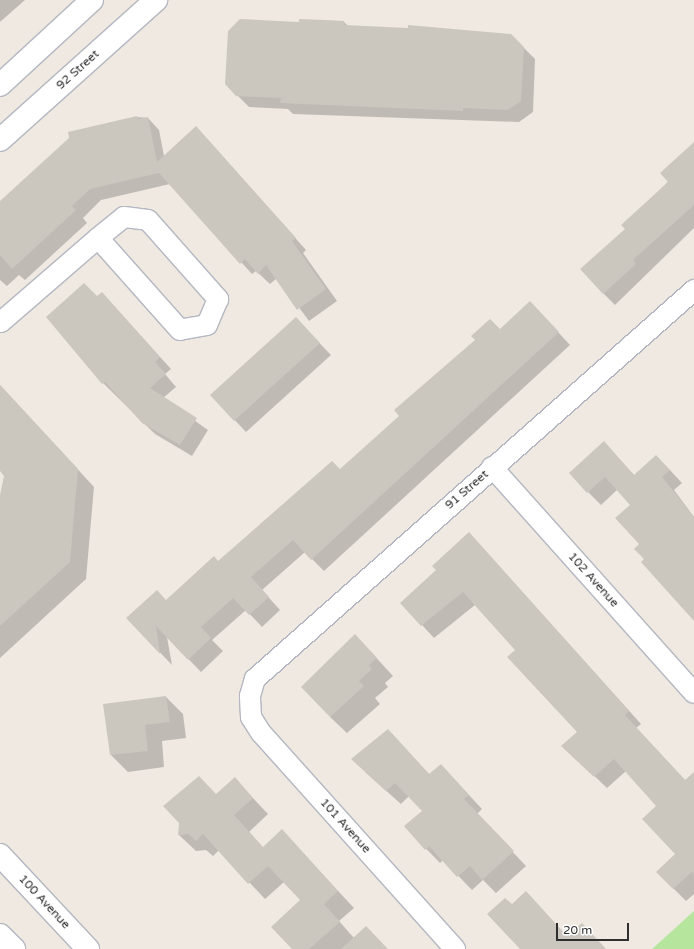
<!DOCTYPE html>
<html>
<head>
<meta charset="utf-8">
<style>
	body { margin:0 }
	#map { position:relative; width:694px; height:949px; overflow:hidden; background:#efe9e1; font-family:"Varela Round",sans-serif }
	div>[style] { position:absolute }
	.green>* { inset:0; background:#b6e59e }
	.shadow>* { inset:0; background:#0003 }
	.building>* { inset:0; background:#cbc7bf }
	.roads { filter:drop-shadow(1px 0 #b4b7c1) drop-shadow(-1px 0 #b4b7c1) drop-shadow(0 1px #b4b7c1) drop-shadow(0 -1px #b4b7c1) }
	.minor>* { height:20px; margin:-10px; padding:0 10px; transform-origin:10px; border-radius:10px; background:#fff }
	.secondary>* { height:22px; margin:-11px; padding:0 11px; transform-origin:11px; border-radius:11px; background:#fff }
	span { translate:-50% -50%; white-space:nowrap; text-align:center; line-height:1.15; -webkit-text-stroke:3px #fff; paint-order:stroke }
	.street-label { font-size:12px; color:#2e2e2e }
	.scale { position:absolute; left:556px; top:923px; width:73px; height:18px; box-sizing:border-box; border:2px solid #2e2e2e; border-top:0; padding-left:5px; font-size:12px; line-height:14px; white-space:nowrap; color:#2e2e2e; -webkit-text-stroke:3px #fff; paint-order:stroke }
</style>
</head>
<body>
<div id="map">
	<div class="green">
		<i style="clip-path:polygon(694px 911px,694px 949px,652px 949px)"></i>
	</div>
	<div class="shadow">
		<i style="clip-path:polygon(0 0,25px 0,0 22px)"></i>
		<i style="clip-path:polygon(344px 22px,348px 26px,511px 35px,535px 59px,533px 112px,519px 122px,293px 114px,288px 109px,249px 107px,226px 84px,300px 23px)"></i>
		<i style="clip-path:polygon(137px 117px,148px 118px,159px 130px,164px 156px,207px 139px,306px 250px,303px 253px,337px 301px,309px 321px,277px 278px,270px 284px,256px 271px,252px 274px,170px 184px,101px 200px,83px 218px,87px 223px,25px 280px,19px 275px,7px 286px,0 280px,0 203px)"></i>
		<i style="clip-path:polygon(694px 152px,694px 228px,615px 305px,603px 293px,626px 229px)"></i>
		<i style="clip-path:polygon(102px 293px,171px 369px,165px 374px,176px 387px,163px 398px,208px 430px,192px 456px,155px 434px,103px 383px,97px 297px)"></i>
		<i style="clip-path:polygon(542px 315px,570px 345px,324px 571px,305px 552px,262px 590px,280px 610px,262px 627px,246px 610px,212px 640px,223px 651px,201px 672px,167px 637px,172px 665px,127px 618px,167px 601px,340px 470px,500px 330px)"></i>
		<i style="clip-path:polygon(307px 330px,331px 355px,246px 432px,211px 395px)"></i>
		<i style="clip-path:polygon(0 385px,94px 487px,86px 579px,0 658px,0 500px,5px 475px,0 470px)"></i>
		<i style="clip-path:polygon(616px 456px,635px 476px,669px 469px,682px 483px,674px 490px,694px 517px,694px 618px,645px 559px,632px 505px,618px 489px,601px 505px,588px 492px)"></i>
		<i style="clip-path:polygon(481px 546px,641px 724px,636px 728px,686px 781px,694px 783px,694px 894px,686px 901px,657px 872px,676px 854px,658px 806px,626px 771px,607px 788px,563px 746px,578px 733px,516px 650px,475px 605px,434px 638px,422px 625px)"></i>
		<i style="clip-path:polygon(371px 652px,393px 676px,385px 683px,388px 687px,375px 698px,380px 704px,347px 733px,330px 717px)"></i>
		<i style="clip-path:polygon(166px 697px,183px 714px,186px 738px,162px 741px,164px 767px,128px 772px,111px 755px)"></i>
		<i style="clip-path:polygon(388px 730px,430px 775px,454px 779px,482px 809px,477px 814px,526px 866px,496px 893px,483px 880px,472px 890px,443px 860px,440px 863px,405px 827px,423px 811px,409px 796px,401px 804px,365px 772px)"></i>
		<i style="clip-path:polygon(235px 779px,268px 814px,249px 832px,263px 848px,282px 831px,354px 908px,339px 921px,354px 938px,387px 949px,293px 949px,302px 900px,284px 882px,265px 899px,219px 850px,213px 856px,206px 850px,196px 851px,179px 835px)"></i>
	</div>
	<div class="building">
		<i style="clip-path:polygon(240px 19px,299px 22px,299px 19px,326px 20px,344px 21px,344px 25px,408px 28px,408px 25px,511px 34px,524px 47px,521px 101px,508px 110px,463px 108px,463px 111px,280px 103px,281px 98px,236px 96px,225px 84px,228px 31px)"></i>
		<i style="clip-path:polygon(137px 116px,138px 119px,148px 117px,157px 162px,196px 126px,296px 238px,292px 241px,326px 289px,297px 310px,266px 265px,258px 274px,245px 259px,240px 264px,159px 173px,90px 189px,72px 206px,76px 210px,12px 269px,0 255px,0 201px,69px 138px,68px 132px)"></i>
		<i style="clip-path:polygon(694px 142px,694px 205px,633px 260px,636px 264px,603px 294px,580px 269px,625px 229px,621px 225px,668px 182px,660px 173px)"></i>
		<i style="clip-path:polygon(84px 283px,97px 296px,102px 292px,160px 357px,155px 362px,166px 374px,150px 388px,197px 418px,180px 445px,142px 423px,105px 382px,102px 384px,46px 317px)"></i>
		<i style="clip-path:polygon(530px 301px,559px 332px,311px 560px,293px 540px,251px 577px,269px 597px,249px 615px,233px 598px,201px 627px,211px 638px,188px 660px,156px 626px,160px 654px,126px 618px,157px 590px,166px 600px,214px 556px,218px 561px,332px 461px,340px 469px,399px 416px,394px 410px,475px 340px,471px 336px,490px 319px,500px 329px)"></i>
		<i style="clip-path:polygon(296px 317px,320px 343px,234px 421px,210px 395px)"></i>
		<i style="clip-path:polygon(0 385px,78px 469px,70px 562px,0 626px,0 495px,4px 476px,0 471px)"></i>
		<i style="clip-path:polygon(604px 441px,634px 475px,656px 455px,670px 470px,662px 477px,694px 517px,694px 621px,641px 562px,644px 559px,634px 549px,639px 544px,615px 518px,630px 505px,605px 477px,587px 493px,569px 473px)"></i>
		<i style="clip-path:polygon(469px 532px,629px 711px,625px 715px,685px 780px,694px 772px,694px 875px,692px 872px,673px 889px,656px 872px,675px 854px,642px 819px,656px 806px,614px 759px,594px 777px,561px 746px,577px 732px,507px 657px,515px 650px,463px 592px,421px 626px,400px 603px,436px 570px,432px 566px)"></i>
		<i style="clip-path:polygon(355px 634px,377px 658px,369px 665px,372px 669px,359px 681px,364px 686px,330px 717px,301px 687px)"></i>
		<i style="clip-path:polygon(166px 696px,170px 722px,145px 725px,148px 751px,110px 755px,103px 704px)"></i>
		<i style="clip-path:polygon(388px 729px,429px 774px,441px 764px,469px 795px,464px 799px,514px 851px,482px 880px,470px 866px,457px 877px,429px 846px,425px 850px,404px 826px,422px 811px,395px 783px,386px 791px,351px 759px)"></i>
		<i style="clip-path:polygon(199px 776px,216px 794px,235px 777px,253px 798px,234px 815px,263px 847px,282px 829px,338px 891px,324px 904px,340px 922px,309px 949px,292px 949px,271px 927px,300px 900px,268px 866px,248px 884px,203px 834px,196px 841px,189px 834px,178px 835px,179px 823px,163px 806px)"></i>
		<i style="clip-path:polygon(526px 891px,567px 936px,582px 923px,606px 949px,520px 949px,487px 914px,505px 898px,512px 904px)"></i>
		<i style="clip-path:polygon(366px 926px,388px 949px,341px 949px)"></i>
	</div>
	<div class="roads">
		<div class="minor">
			<i style="left:0;top:321px;width:1px;rotate:45deg"></i>
			<i style="left:1px;top:322px;width:128px;rotate:-40.9deg"></i>
			<i style="left:98px;top:238px;width:33px;rotate:-39deg"></i>
			<i style="left:124px;top:217px;width:24px;rotate:7deg"></i>
			<i style="left:148px;top:220px;width:106px;rotate:48.5deg"></i>
			<i style="left:218px;top:299px;width:28px;rotate:113deg"></i>
			<i style="left:207px;top:325px;width:27px;rotate:170deg"></i>
			<i style="left:180px;top:330px;width:123px;rotate:-131.7deg"></i>
			<i style="left:492px;top:467px;width:303px;rotate:48.2deg"></i>
			<i style="left:455px;top:949px;width:290px;rotate:-131.9deg"></i>
			<i style="left:261px;top:733px;width:19px;rotate:-122deg"></i>
			<i style="left:251px;top:717px;width:21px;rotate:-93deg"></i>
			<i style="left:250px;top:696px;width:18px;rotate:-74deg"></i>
			<i style="left:255px;top:679px;width:587px;rotate:-41.54deg"></i>
		</div>
		<div class="secondary">
			<i style="left:0;top:85px;width:125px;rotate:-42.7deg"></i>
			<i style="left:0;top:140px;width:210px;rotate:-41.9deg"></i>
			<i style="left:0;top:855px;width:129px;rotate:46.9deg"></i>
			<i style="left:0;top:935px;width:20px;rotate:45deg"></i>
		</div>
	</div>
	<div class="street-label">
		<span style="left:78px;top:70px;rotate:-42deg">92 Street</span>
		<span style="left:467px;top:490px;rotate:-41deg">91 Street</span>
		<span style="left:593px;top:580px;rotate:48deg">102 Avenue</span>
		<span style="left:345px;top:826px;rotate:48deg">101 Avenue</span>
		<span style="left:44px;top:902px;rotate:47deg">100 Avenue</span>
	</div>
	<div class="scale">20 m</div>
</div>
</body>
</html>
